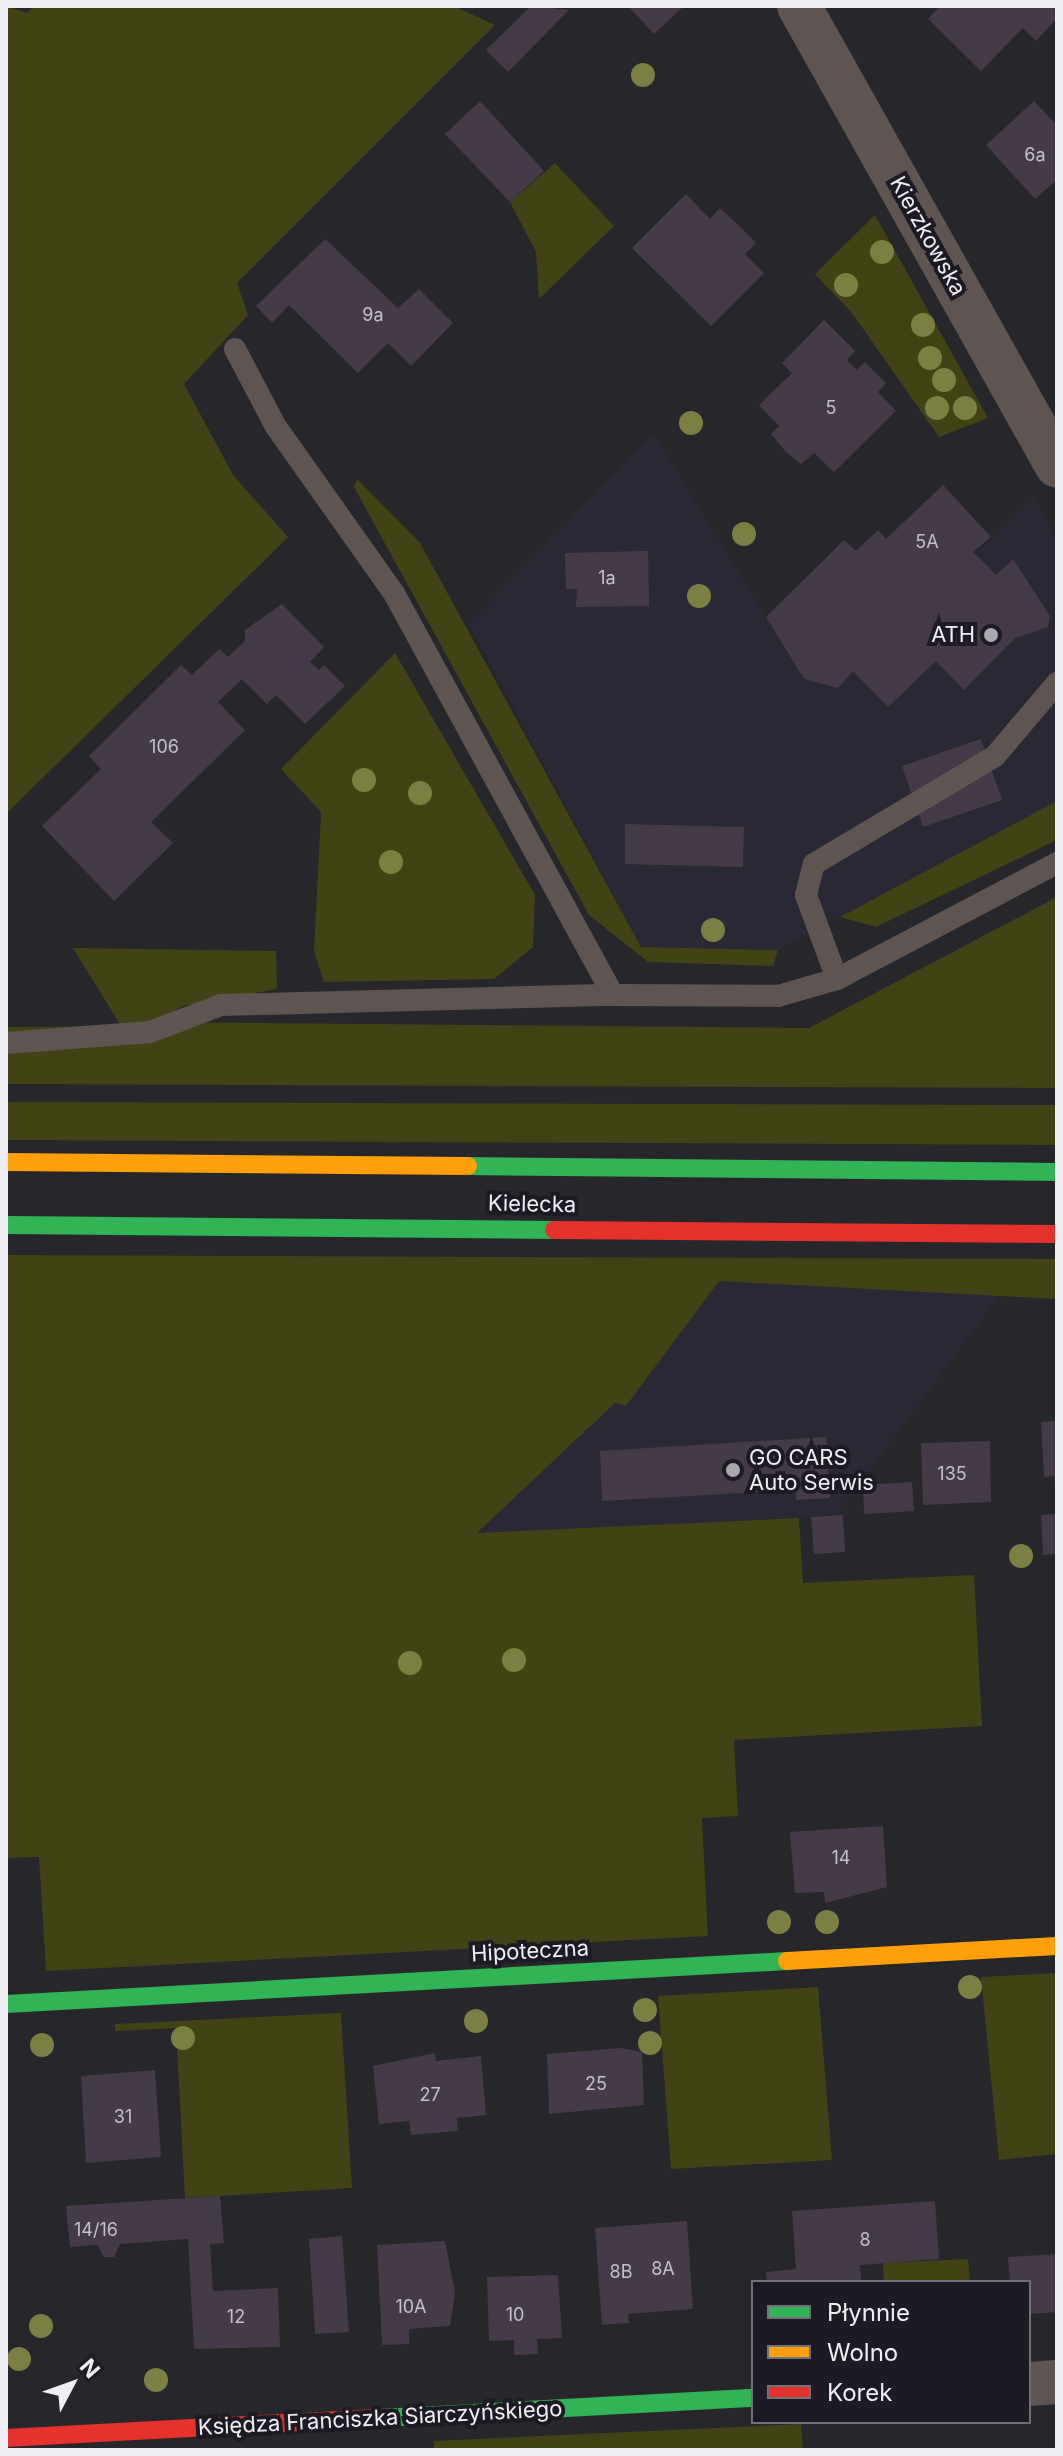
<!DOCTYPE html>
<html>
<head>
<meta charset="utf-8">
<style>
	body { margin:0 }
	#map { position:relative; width:1063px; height:2456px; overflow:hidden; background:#27262a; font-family:Inter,sans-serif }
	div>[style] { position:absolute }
	.built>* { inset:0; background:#2b2835 }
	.green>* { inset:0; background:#414314 }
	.building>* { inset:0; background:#453b48 }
	.lane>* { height:22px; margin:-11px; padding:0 11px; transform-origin:11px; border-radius:11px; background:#5e5552 }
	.street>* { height:44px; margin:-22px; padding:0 22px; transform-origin:22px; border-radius:22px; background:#5e5552 }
	.fast>* { height:18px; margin:-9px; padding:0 9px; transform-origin:9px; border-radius:9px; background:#30b455 }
	.slow>* { height:18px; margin:-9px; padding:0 9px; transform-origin:9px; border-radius:9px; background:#ff9f0a }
	.jam>* { height:18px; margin:-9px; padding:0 9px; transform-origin:9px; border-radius:9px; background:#e5322d }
	.trees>* { width:24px; height:24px; margin:-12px; border-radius:50%; background:#7c7f42 }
	.dots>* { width:22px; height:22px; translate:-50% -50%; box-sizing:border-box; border:4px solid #1d1a23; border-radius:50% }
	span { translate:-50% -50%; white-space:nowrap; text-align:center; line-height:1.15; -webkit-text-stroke:8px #1d1a23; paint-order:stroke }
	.number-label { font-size:18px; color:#c4c1c9 }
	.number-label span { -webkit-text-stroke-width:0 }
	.street-label { font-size:22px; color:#efeef4 }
	.poi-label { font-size:22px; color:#efeef4 }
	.right { translate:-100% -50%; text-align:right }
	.left { translate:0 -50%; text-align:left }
	.frame { position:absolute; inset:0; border:8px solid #efeef4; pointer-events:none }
	.legend { position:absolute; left:751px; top:2280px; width:280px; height:144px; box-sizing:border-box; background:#1d1a23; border:2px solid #716f77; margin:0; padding:10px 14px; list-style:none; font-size:24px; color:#efeef4 }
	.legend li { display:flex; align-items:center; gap:16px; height:40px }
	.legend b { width:40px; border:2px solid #716f77 }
	.north { position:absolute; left:32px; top:2344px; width:80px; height:80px; -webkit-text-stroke:6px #1d1a23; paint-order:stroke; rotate:49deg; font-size:22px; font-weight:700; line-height:32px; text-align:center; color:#efeef4 }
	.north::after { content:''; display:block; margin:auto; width:28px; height:36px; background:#efeef4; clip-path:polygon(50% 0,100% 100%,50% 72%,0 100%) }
</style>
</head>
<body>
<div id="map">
	<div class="built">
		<i style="clip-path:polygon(653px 433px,804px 679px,837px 687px,1034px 498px,1057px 538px,1057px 801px,778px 950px,641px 947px,469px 624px)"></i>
		<i style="clip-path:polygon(718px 1281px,1003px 1291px,835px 1516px,476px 1534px,615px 1403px,626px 1406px)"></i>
	</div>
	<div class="green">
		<i style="clip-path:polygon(6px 6px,27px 13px,34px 6px,454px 6px,495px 25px,237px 283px,248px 315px,184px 384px,233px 475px,288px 537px,6px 814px)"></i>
		<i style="clip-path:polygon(555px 163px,614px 226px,539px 299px,536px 252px,510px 202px)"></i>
		<i style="clip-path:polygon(875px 215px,988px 418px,939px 437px,852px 313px,815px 274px)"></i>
		<i style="clip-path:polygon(357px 479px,420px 543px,641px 947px,778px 950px,773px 966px,648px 962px,589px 915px,354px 487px)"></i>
		<i style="clip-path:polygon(395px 653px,535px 895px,533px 947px,494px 979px,324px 982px,314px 951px,321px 812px,281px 769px)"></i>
		<i style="clip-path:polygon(1057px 801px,1057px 840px,876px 927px,840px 917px)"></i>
		<i style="clip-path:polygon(1057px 897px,1057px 1088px,6px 1084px,6px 1027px,121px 1026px,73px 948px,276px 951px,277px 989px,183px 1006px,154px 1022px,809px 1028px)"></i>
		<i style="clip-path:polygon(6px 1102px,1057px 1105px,1057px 1145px,6px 1140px)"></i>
		<i style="clip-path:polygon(6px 1255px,1057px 1259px,1057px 1299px,719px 1281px,626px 1406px,615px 1403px,477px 1533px,799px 1518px,803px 1583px,974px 1575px,982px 1726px,734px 1740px,738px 1816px,702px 1818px,708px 1936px,46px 1971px,39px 1857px,6px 1858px)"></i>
		<i style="clip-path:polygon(1057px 1973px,1057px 2154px,999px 2160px,981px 1977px)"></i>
		<i style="clip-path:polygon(818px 1987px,832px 2160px,671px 2169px,658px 1996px)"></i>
		<i style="clip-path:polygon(341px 2013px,352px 2188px,185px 2198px,176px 2028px,115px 2031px,115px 2024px)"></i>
		<i style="clip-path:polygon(968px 2259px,970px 2282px,884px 2282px,883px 2263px)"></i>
		<i style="clip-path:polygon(801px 2424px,803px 2450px,434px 2450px,434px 2441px)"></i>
	</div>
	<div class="building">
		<i style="clip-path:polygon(531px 6px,569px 10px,508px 72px,486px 50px)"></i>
		<i style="clip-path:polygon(628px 6px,684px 6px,654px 34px)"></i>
		<i style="clip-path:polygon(940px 6px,1057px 6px,1057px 18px,1036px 41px,1023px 28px,981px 71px,928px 19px)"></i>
		<i style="clip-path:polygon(480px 101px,544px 171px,510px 202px,445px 134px)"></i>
		<i style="clip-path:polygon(1034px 101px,1057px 125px,1057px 180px,1035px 199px,986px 145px)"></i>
		<i style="clip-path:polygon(686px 194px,710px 219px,720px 208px,738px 225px,756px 243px,745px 254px,764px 273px,711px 326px,632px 248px)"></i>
		<i style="clip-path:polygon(325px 239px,398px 308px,419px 289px,453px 323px,411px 366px,388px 343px,358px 373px,289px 305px,272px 323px,256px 306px)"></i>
		<i style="clip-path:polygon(824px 320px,855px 351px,847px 360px,857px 370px,865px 362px,886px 383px,878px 392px,896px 411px,834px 472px,814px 453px,801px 464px,786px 452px,771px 434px,779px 426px,759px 405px,792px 373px,782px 363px)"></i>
		<i style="clip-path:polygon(943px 485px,991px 537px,973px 552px,996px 575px,1013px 559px,1050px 616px,1048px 627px,1015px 638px,964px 690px,936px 661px,888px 707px,853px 671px,838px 688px,804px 679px,766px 617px,844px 540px,856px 551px,878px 530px,886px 539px)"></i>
		<i style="clip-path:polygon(648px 551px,649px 606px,576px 607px,577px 589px,566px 589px,565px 553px)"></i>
		<i style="clip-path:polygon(282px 604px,324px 647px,310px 662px,319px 670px,324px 665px,345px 686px,305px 724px,276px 695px,267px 704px,242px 679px,218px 702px,245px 730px,151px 822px,173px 843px,114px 901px,42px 826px,101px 769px,89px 756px,181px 665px,192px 675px,219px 649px,228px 657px,245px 641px,245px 630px)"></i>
		<i style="clip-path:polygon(981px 739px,1002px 800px,923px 827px,902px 766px)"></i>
		<i style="clip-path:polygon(625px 824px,744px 827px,743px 867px,625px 864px)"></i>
		<i style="clip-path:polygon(1057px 1421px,1057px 1486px,1055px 1486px,1054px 1476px,1044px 1477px,1041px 1422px)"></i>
		<i style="clip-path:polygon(826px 1437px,830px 1498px,796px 1500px,795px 1490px,602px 1501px,600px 1451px)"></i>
		<i style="clip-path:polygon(990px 1441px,991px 1502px,923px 1505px,921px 1443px)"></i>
		<i style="clip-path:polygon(912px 1482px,914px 1511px,864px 1514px,863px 1485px)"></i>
		<i style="clip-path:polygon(1057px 1514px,1057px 1554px,1043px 1555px,1041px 1515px)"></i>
		<i style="clip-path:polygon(843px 1515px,845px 1552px,814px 1554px,811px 1517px)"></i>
		<i style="clip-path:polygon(883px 1826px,887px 1887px,825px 1903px,824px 1892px,795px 1893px,790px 1832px)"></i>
		<i style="clip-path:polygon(621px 2048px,642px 2052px,644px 2105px,549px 2114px,547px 2054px)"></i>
		<i style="clip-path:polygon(435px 2053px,436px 2061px,481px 2056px,486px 2115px,457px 2118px,458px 2131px,411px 2135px,409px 2121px,379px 2124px,373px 2066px)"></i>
		<i style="clip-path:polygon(155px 2070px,161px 2157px,86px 2163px,81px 2076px)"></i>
		<i style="clip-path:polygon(220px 2196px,224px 2243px,210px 2244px,213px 2291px,278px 2288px,280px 2347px,194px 2349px,188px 2239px,120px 2244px,114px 2257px,104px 2257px,97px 2245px,70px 2247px,66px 2206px)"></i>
		<i style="clip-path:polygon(935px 2201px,939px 2259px,860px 2265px,861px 2282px,767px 2282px,766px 2272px,796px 2269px,792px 2211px)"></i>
		<i style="clip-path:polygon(687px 2221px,693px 2309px,628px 2314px,629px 2323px,602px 2325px,595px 2228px)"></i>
		<i style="clip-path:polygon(342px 2236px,349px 2332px,315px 2334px,309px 2239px)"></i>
		<i style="clip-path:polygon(445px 2241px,455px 2292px,450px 2326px,409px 2329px,409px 2344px,382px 2345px,377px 2245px)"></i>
		<i style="clip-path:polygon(1057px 2254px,1057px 2312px,1029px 2314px,1029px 2282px,1010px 2282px,1008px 2257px)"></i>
		<i style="clip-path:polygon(558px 2275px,562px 2338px,537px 2339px,538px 2354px,514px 2355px,514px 2340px,489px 2341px,487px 2277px)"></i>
	</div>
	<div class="lane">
		<i style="left:837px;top:979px;width:90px;rotate:-110.3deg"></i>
		<i style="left:806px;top:895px;width:32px;rotate:-76deg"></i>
		<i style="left:814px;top:864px;width:211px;rotate:-30.8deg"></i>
		<i style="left:995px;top:756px;width:96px;rotate:-49.7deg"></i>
		<i style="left:613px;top:995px;width:165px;rotate:0.3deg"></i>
		<i style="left:778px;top:996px;width:61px;rotate:-16.1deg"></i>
		<i style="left:837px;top:979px;width:249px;rotate:-27.8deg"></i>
		<i style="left:6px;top:1043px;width:144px;rotate:-4.4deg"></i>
		<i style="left:150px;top:1032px;width:76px;rotate:-20.8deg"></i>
		<i style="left:221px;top:1005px;width:392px;rotate:-1.5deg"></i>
		<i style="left:613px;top:995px;width:459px;rotate:-118.6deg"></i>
		<i style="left:393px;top:592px;width:202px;rotate:-125.3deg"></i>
		<i style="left:276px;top:427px;width:88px;rotate:-117.7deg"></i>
	</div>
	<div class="street">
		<i style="left:799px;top:6px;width:527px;rotate:60.71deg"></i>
		<i style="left:1029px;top:2384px;width:28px;rotate:-4deg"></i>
	</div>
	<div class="fast">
		<i style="left:468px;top:1166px;width:589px;rotate:0.58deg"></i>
		<i style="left:6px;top:1225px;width:548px;rotate:0.52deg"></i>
		<i style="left:6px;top:2004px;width:782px;rotate:-3.15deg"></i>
		<i style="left:381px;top:2418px;width:373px;rotate:-3.1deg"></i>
	</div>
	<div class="slow">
		<i style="left:6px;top:1162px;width:462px;rotate:0.5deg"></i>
		<i style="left:787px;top:1961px;width:270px;rotate:-3.2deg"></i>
	</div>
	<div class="jam">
		<i style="left:554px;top:1230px;width:503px;rotate:0.46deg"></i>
		<i style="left:6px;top:2438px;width:376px;rotate:-3.1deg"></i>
	</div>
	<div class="trees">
		<i style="left:643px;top:75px"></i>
		<i style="left:882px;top:252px"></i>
		<i style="left:846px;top:285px"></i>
		<i style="left:923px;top:325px"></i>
		<i style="left:930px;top:358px"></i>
		<i style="left:944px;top:380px"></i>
		<i style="left:937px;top:408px"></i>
		<i style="left:965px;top:408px"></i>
		<i style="left:691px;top:423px"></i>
		<i style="left:744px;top:534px"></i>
		<i style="left:699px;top:596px"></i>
		<i style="left:364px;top:780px"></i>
		<i style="left:420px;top:793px"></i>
		<i style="left:391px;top:862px"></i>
		<i style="left:713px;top:930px"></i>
		<i style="left:1021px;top:1556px"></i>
		<i style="left:514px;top:1660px"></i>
		<i style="left:410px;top:1663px"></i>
		<i style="left:779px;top:1922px"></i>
		<i style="left:827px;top:1922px"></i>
		<i style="left:970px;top:1987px"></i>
		<i style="left:645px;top:2010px"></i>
		<i style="left:476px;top:2021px"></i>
		<i style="left:183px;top:2038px"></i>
		<i style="left:650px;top:2043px"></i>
		<i style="left:42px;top:2045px"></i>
		<i style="left:41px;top:2326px"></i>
		<i style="left:19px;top:2359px"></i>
		<i style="left:156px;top:2380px"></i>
	</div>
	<div class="dots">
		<i style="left:991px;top:635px;background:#a9a8ad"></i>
		<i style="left:733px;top:1470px;background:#a9a8ad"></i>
	</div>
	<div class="number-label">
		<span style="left:1035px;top:155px">6a</span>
		<span style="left:373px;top:315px">9a</span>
		<span style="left:831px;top:408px">5</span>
		<span style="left:927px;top:542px">5A</span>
		<span style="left:607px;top:578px">1a</span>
		<span style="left:164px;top:747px">106</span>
		<span style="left:952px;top:1474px">135</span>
		<span style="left:841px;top:1858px">14</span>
		<span style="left:596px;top:2084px">25</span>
		<span style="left:430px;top:2095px">27</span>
		<span style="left:123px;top:2117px">31</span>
		<span style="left:96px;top:2230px">14/16</span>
		<span style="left:865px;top:2240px">8</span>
		<span style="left:663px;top:2269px">8A</span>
		<span style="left:621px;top:2272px">8B</span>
		<span style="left:411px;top:2307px">10A</span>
		<span style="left:515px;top:2315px">10</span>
		<span style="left:236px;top:2317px">12</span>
	</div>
	<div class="street-label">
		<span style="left:928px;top:236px;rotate:61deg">Kierzkowska</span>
		<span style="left:532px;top:1204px;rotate:1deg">Kielecka</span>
		<span style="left:530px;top:1951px;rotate:-3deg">Hipoteczna</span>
		<span style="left:380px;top:2418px;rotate:-3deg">Księdza Franciszka Siarczyńskiego</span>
	</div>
	<div class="poi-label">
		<span class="right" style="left:975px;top:635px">ATH</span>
		<span class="left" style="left:749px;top:1470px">GO CARS<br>Auto Serwis</span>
	</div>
	<div class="frame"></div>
	<ul class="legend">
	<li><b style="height:10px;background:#30b455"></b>Płynnie</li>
	<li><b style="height:10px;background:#ff9f0a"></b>Wolno</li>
	<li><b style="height:10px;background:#e5322d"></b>Korek</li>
	</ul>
	<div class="north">N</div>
</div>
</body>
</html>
